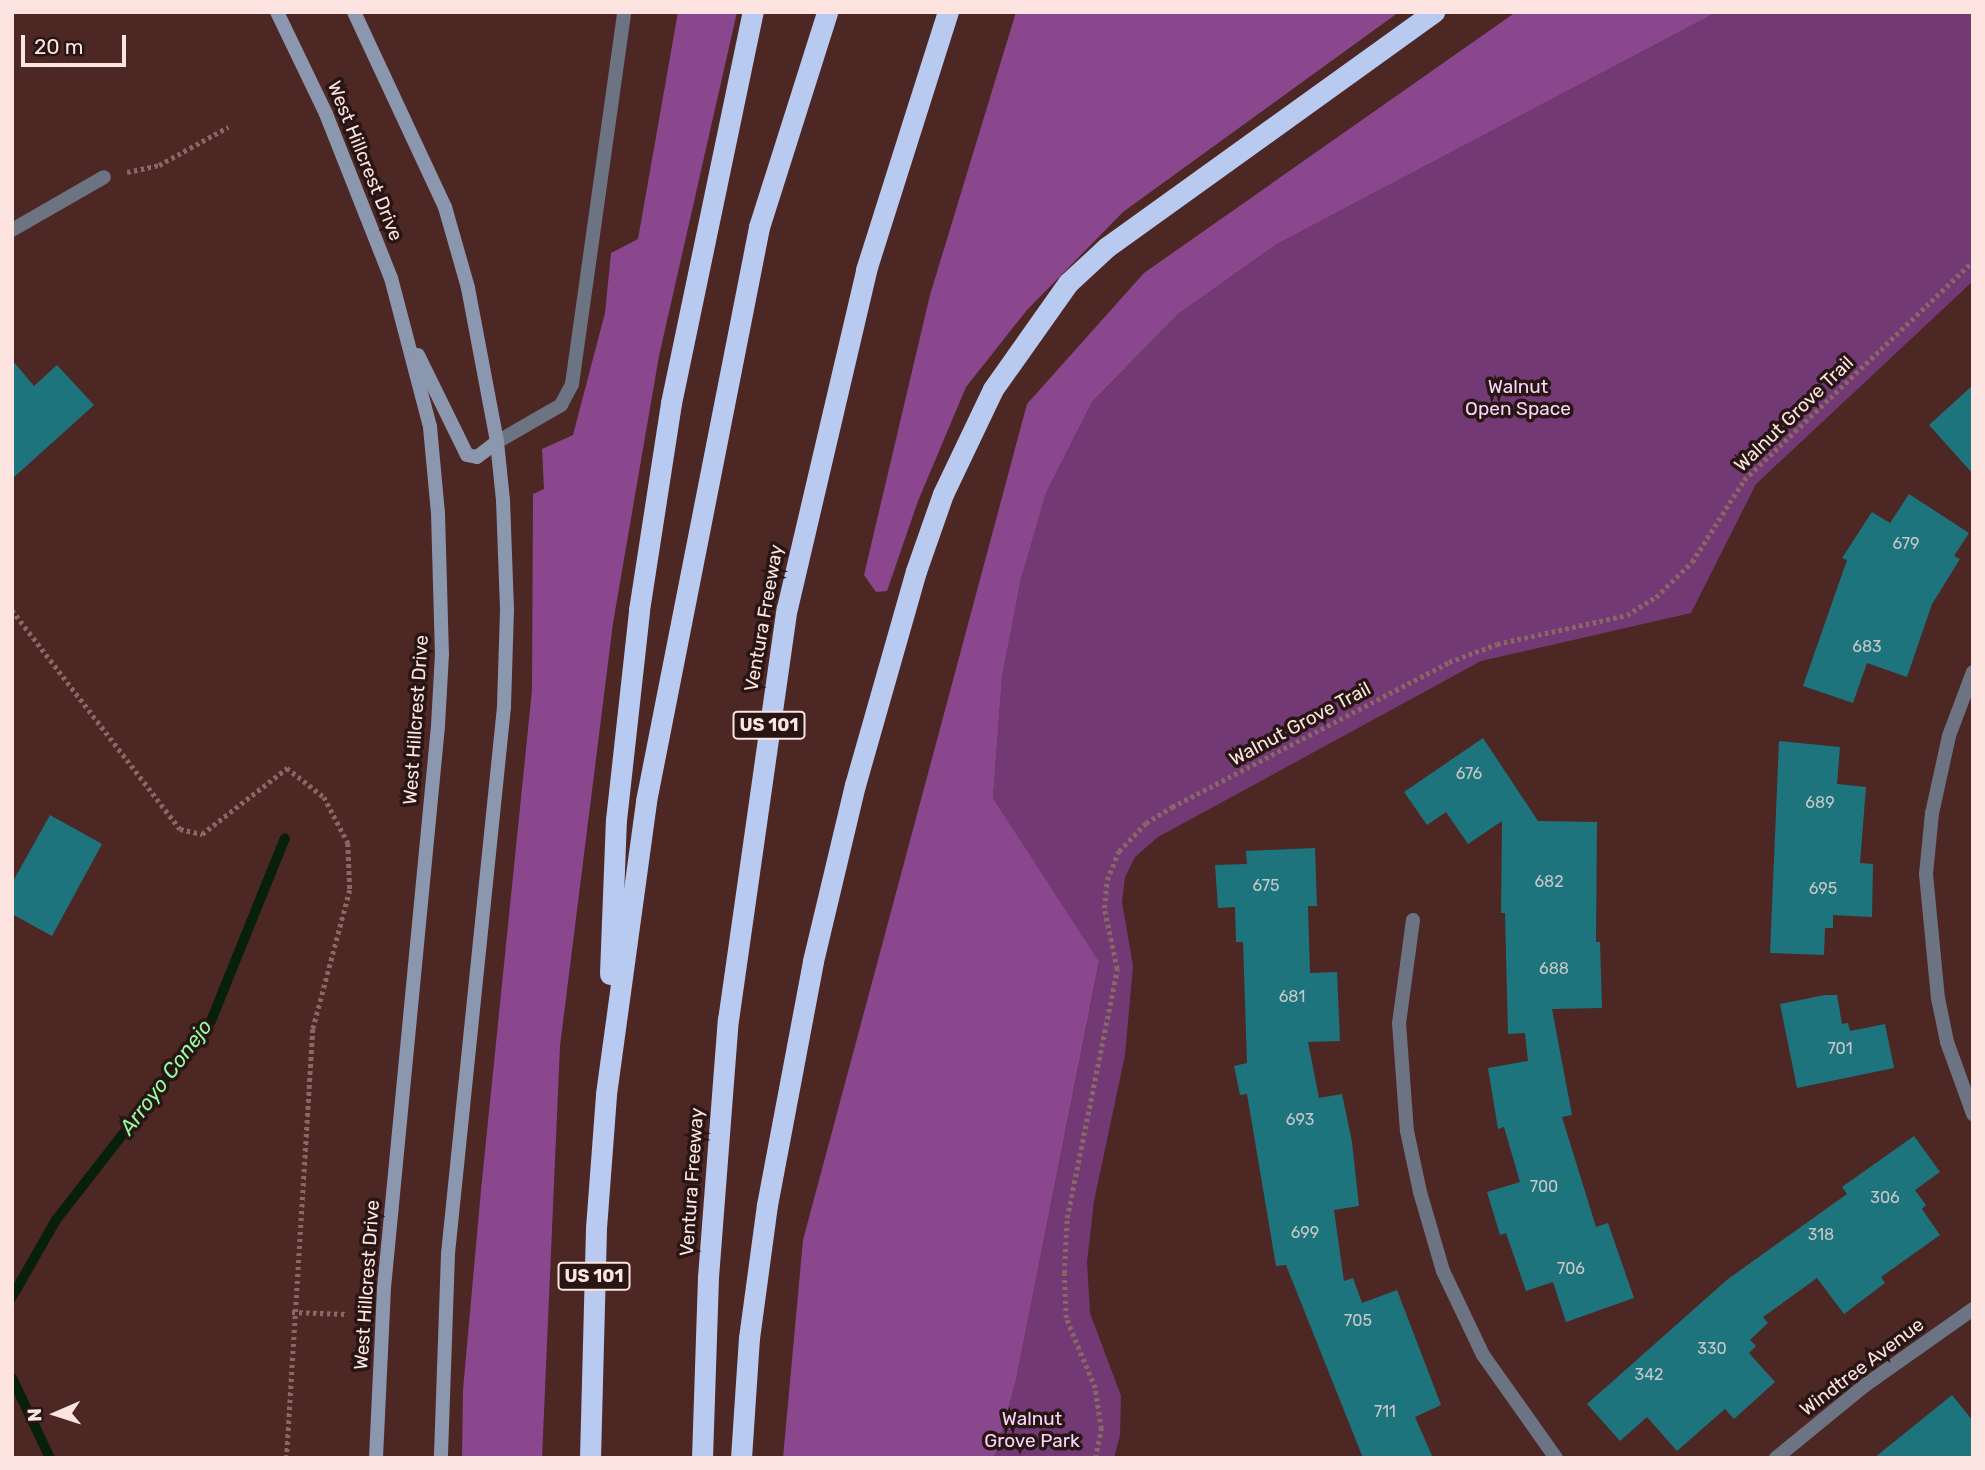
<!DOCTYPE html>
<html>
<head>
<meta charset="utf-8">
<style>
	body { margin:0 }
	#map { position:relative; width:1985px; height:1470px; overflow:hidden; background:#4d2724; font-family:Rubik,sans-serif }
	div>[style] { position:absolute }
	.green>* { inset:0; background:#733975 }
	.forest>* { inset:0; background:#8b478d }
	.stream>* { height:10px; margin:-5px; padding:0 5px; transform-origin:5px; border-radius:5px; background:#07200a }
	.building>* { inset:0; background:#1d747d }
	.path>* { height:4.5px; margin-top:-2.25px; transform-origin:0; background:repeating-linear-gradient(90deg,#896764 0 3.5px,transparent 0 7px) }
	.service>* { height:14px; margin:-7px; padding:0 7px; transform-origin:7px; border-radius:7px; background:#6c7382 }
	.minor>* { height:14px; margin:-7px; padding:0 7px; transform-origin:7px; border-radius:7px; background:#6c7382 }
	.secondary>* { height:14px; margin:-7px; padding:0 7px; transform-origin:7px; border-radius:7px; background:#8b96af }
	.motorway>* { height:21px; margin:-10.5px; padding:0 10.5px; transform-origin:10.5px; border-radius:10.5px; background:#b9caf0 }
	span { translate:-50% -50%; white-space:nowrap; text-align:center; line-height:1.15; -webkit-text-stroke:7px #271614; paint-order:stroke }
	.number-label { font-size:16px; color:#c6c8c8 }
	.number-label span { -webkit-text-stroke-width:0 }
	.shield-label span { padding:2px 5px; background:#271614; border:2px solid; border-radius:5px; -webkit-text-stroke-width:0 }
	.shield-label { font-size:18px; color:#fee4e1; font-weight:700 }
	.street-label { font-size:19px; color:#fee4e1 }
	.park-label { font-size:19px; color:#fbd5fb }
	.water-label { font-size:21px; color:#94fd9e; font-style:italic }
	.frame { position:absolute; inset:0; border:14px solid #fee4e1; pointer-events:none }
	.north { position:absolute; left:21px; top:1379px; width:70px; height:70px; -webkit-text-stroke:5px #271614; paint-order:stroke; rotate:267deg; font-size:19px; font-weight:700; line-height:28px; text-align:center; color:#fee4e1 }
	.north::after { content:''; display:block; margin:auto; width:24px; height:32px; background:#fee4e1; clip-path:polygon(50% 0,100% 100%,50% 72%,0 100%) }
	.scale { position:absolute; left:21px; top:35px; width:105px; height:32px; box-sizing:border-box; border:4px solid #fee4e1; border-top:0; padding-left:9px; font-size:21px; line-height:24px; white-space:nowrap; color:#fee4e1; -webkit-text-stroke:5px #271614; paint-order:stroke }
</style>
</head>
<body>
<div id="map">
	<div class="green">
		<i style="clip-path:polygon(1717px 12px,1973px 12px,1973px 281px,1756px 484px,1691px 613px,1481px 661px,1158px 837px,1135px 857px,1125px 877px,1122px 902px,1133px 966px,1125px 1055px,1094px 1201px,1087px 1262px,1090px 1313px,1121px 1396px,1120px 1435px,1114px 1458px,991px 1458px,996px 1454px,1016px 1380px,1099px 963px,993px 798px,1002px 677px,1021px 579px,1046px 493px,1092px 402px,1178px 314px,1277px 244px)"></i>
	</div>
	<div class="forest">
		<i style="clip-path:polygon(678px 12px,737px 12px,659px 356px,613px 623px,560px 1046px,542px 1458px,462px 1458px,463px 1390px,481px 1190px,532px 690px,533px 494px,544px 489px,542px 449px,573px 435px,605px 313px,611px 253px,638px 239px)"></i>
		<i style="clip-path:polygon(1016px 12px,1399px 12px,1123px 212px,1027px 310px,966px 387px,918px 501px,887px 591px,876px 592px,864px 575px,930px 295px)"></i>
		<i style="clip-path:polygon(1516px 12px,1717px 12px,1277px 244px,1178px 314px,1092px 402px,1046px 493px,1021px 579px,1002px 677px,993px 798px,1099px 962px,1016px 1380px,996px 1454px,991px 1458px,783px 1458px,803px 1240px,1027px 404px,1144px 273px)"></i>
	</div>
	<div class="stream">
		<i style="left:12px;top:1297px;width:89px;rotate:-60.3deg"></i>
		<i style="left:56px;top:1220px;width:252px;rotate:-52.1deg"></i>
		<i style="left:211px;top:1021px;width:197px;rotate:-68deg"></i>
		<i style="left:12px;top:1378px;width:89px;rotate:64.6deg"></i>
	</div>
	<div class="building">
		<i style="clip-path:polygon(12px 360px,34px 386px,57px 365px,94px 405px,12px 479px)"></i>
		<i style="clip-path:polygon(1973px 385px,1973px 474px,1929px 425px)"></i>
		<i style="clip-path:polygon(1909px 494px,1969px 533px,1954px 556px,1960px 559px,1932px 604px,1907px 677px,1867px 663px,1853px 703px,1803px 686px,1847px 560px,1842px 558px,1872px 512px,1890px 523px)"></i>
		<i style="clip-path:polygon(1483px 738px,1538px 821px,1597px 822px,1596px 942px,1600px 942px,1602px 1008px,1552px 1009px,1572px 1115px,1562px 1117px,1596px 1227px,1608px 1223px,1634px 1298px,1566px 1322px,1553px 1282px,1526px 1291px,1506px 1233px,1500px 1235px,1487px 1192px,1520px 1182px,1504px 1127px,1498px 1129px,1488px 1068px,1528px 1061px,1525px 1033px,1508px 1034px,1505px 913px,1501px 913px,1502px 821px,1468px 844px,1446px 812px,1427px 825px,1404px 792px)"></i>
		<i style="clip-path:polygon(1779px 741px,1840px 747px,1837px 784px,1866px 787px,1860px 863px,1873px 864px,1872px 917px,1833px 915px,1833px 928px,1825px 928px,1824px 955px,1770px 953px)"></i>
		<i style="clip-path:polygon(50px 815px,102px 844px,52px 936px,12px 914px,12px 883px)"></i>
		<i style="clip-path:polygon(1315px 848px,1317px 906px,1308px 906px,1310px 973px,1337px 972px,1340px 1041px,1308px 1042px,1319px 1098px,1342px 1094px,1352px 1142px,1359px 1206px,1334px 1210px,1344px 1281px,1353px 1278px,1362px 1303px,1397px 1290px,1441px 1405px,1415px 1417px,1433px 1458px,1363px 1458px,1286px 1265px,1276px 1266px,1247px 1094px,1240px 1095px,1234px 1066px,1247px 1063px,1243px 942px,1236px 942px,1235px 907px,1218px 908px,1215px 865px,1247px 864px,1246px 851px)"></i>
		<i style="clip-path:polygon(1825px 995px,1837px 995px,1842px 1024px,1848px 1023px,1850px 1031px,1885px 1024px,1894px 1068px,1797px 1088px,1780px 1004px)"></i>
		<i style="clip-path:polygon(1914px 1136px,1940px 1172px,1915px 1190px,1926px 1205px,1922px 1209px,1940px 1235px,1881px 1277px,1885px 1283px,1844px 1314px,1817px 1278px,1763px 1317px,1768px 1323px,1750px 1340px,1756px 1346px,1749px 1353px,1775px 1382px,1734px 1419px,1725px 1409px,1677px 1451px,1647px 1417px,1620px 1441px,1587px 1404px,1728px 1279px,1847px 1194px,1842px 1187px)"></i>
		<i style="clip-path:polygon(1952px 1395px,1973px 1421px,1973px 1458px,1874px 1458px)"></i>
	</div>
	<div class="path">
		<i style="left:127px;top:172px;width:33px;rotate:-12deg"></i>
		<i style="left:159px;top:165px;width:79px;rotate:-28.8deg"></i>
		<i style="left:12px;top:610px;width:276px;rotate:52.5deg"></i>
		<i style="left:180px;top:829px;width:23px;rotate:13deg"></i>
		<i style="left:202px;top:834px;width:108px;rotate:-37.8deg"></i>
		<i style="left:287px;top:768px;width:47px;rotate:38.1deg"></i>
		<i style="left:324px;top:797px;width:52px;rotate:62.4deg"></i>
		<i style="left:348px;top:843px;width:47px;rotate:87.6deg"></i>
		<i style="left:350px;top:890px;width:144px;rotate:104.9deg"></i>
		<i style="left:313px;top:1029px;width:430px;rotate:93.5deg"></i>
		<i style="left:292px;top:1312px;width:53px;rotate:2.2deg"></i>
		<i style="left:1095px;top:1458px;width:30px;rotate:-78deg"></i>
		<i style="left:1101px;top:1429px;width:41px;rotate:-98.3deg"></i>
		<i style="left:1095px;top:1388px;width:76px;rotate:-112.5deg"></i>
		<i style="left:1066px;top:1318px;width:45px;rotate:-92.5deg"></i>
		<i style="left:1064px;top:1273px;width:55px;rotate:-86.9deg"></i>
		<i style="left:1067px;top:1218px;width:254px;rotate:-78.6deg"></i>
		<i style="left:1117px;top:969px;width:62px;rotate:-102deg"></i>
		<i style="left:1104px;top:908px;width:28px;rotate:-84deg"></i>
		<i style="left:1107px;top:880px;width:31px;rotate:-68deg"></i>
		<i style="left:1119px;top:851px;width:39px;rotate:-46deg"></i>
		<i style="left:1146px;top:823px;width:31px;rotate:-32deg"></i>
		<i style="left:1172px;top:807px;width:313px;rotate:-27.6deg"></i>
		<i style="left:1449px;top:662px;width:51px;rotate:-20.6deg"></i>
		<i style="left:1497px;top:644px;width:133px;rotate:-12.6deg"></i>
		<i style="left:1627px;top:615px;width:34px;rotate:-32deg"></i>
		<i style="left:1656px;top:597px;width:50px;rotate:-44.2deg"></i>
		<i style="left:1692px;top:562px;width:97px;rotate:-57.6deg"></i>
		<i style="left:1744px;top:480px;width:317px;rotate:-43.7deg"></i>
	</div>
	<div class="service">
		<i style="left:497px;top:442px;width:74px;rotate:-30deg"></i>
		<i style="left:561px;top:405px;width:24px;rotate:-62deg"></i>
		<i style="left:572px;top:384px;width:376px;rotate:-82deg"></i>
	</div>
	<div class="minor">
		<i style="left:12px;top:230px;width:106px;rotate:-29.9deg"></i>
		<i style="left:1973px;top:672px;width:68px;rotate:110.6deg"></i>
		<i style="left:1949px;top:736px;width:79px;rotate:102.4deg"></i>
		<i style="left:1932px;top:813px;width:61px;rotate:95.6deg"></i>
		<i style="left:1926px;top:874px;width:125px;rotate:84.5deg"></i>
		<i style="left:1938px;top:998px;width:45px;rotate:78.4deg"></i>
		<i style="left:1947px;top:1042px;width:77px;rotate:70.1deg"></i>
		<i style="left:1413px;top:920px;width:104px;rotate:97.7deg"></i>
		<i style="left:1399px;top:1023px;width:108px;rotate:85.8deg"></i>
		<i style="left:1407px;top:1131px;width:62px;rotate:78deg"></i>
		<i style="left:1420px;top:1192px;width:82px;rotate:73.8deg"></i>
		<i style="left:1443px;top:1271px;width:93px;rotate:64.5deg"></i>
		<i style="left:1483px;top:1355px;width:126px;rotate:54.7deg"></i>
		<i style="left:1776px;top:1458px;width:114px;rotate:-39.3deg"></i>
		<i style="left:1864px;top:1386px;width:133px;rotate:-35.2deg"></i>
	</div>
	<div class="secondary">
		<i style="left:277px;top:12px;width:113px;rotate:64.3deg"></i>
		<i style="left:326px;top:114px;width:176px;rotate:68.4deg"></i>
		<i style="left:391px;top:278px;width:154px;rotate:75.3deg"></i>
		<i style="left:430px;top:427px;width:86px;rotate:84.7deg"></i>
		<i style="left:438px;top:513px;width:141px;rotate:88.4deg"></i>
		<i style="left:442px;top:654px;width:72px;rotate:93.2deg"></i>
		<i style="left:438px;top:726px;width:565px;rotate:95.49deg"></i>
		<i style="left:384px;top:1288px;width:170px;rotate:92.7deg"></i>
		<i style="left:354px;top:12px;width:215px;rotate:65deg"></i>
		<i style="left:445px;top:207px;width:84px;rotate:74.1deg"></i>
		<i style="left:468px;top:288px;width:157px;rotate:79.3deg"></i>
		<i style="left:497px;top:442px;width:58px;rotate:84.1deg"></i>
		<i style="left:503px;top:500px;width:110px;rotate:87.9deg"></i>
		<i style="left:507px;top:610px;width:97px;rotate:91.8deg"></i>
		<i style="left:504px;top:707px;width:550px;rotate:95.85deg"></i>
		<i style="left:448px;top:1254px;width:204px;rotate:92deg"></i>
		<i style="left:418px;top:355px;width:111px;rotate:63.9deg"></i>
		<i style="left:467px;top:455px;width:10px;rotate:11deg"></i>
		<i style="left:477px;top:457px;width:25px;rotate:-37deg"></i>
	</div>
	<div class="motorway">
		<i style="left:610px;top:974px;width:154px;rotate:-87.8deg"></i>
		<i style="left:616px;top:820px;width:211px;rotate:-83.7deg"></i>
		<i style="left:639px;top:610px;width:209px;rotate:-81.2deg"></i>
		<i style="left:671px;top:403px;width:400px;rotate:-78.2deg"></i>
		<i style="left:590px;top:1458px;width:230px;rotate:-88.5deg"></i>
		<i style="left:596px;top:1228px;width:134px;rotate:-85.7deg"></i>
		<i style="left:606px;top:1094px;width:296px;rotate:-82.2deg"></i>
		<i style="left:646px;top:801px;width:585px;rotate:-78.86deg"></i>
		<i style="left:759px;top:227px;width:225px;rotate:-72.4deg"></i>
		<i style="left:702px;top:1458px;width:181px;rotate:-88.1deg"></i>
		<i style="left:708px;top:1277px;width:258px;rotate:-85.6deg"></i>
		<i style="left:728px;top:1020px;width:416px;rotate:-81.9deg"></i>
		<i style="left:787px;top:608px;width:347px;rotate:-76.8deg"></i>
		<i style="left:866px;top:270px;width:271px;rotate:-72.4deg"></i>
		<i style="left:741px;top:1458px;width:120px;rotate:-86.2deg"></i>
		<i style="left:749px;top:1338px;width:134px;rotate:-82.3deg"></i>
		<i style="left:767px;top:1205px;width:248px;rotate:-79.3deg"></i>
		<i style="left:813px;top:961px;width:181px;rotate:-76.6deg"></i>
		<i style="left:855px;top:785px;width:223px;rotate:-74.1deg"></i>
		<i style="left:916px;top:571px;width:82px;rotate:-70.7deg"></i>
		<i style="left:943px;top:494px;width:116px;rotate:-64.5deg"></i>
		<i style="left:993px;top:389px;width:130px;rotate:-54.7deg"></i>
		<i style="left:1068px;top:283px;width:53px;rotate:-42.7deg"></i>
		<i style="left:1107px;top:247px;width:403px;rotate:-35.7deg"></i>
	</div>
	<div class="number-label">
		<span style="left:1906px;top:544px">679</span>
		<span style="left:1867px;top:647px">683</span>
		<span style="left:1469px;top:774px">676</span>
		<span style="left:1820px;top:803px">689</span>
		<span style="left:1549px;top:882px">682</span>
		<span style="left:1266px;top:886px">675</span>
		<span style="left:1823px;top:889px">695</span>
		<span style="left:1554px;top:969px">688</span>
		<span style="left:1292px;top:997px">681</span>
		<span style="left:1840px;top:1049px">701</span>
		<span style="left:1300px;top:1120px">693</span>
		<span style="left:1544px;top:1187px">700</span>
		<span style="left:1885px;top:1198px">306</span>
		<span style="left:1305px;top:1233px">699</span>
		<span style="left:1821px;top:1235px">318</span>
		<span style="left:1571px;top:1269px">706</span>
		<span style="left:1358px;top:1321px">705</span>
		<span style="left:1712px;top:1349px">330</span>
		<span style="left:1649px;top:1375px">342</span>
		<span style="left:1385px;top:1412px">711</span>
	</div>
	<div class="shield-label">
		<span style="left:769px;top:725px">US 101</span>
		<span style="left:594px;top:1276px">US 101</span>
	</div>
	<div class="street-label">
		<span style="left:365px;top:161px;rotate:68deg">West Hillcrest Drive</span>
		<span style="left:1794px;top:414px;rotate:-44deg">Walnut Grove Trail</span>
		<span style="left:764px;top:618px;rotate:-80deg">Ventura Freeway</span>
		<span style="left:416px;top:720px;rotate:-86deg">West Hillcrest Drive</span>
		<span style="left:1300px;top:724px;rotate:-28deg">Walnut Grove Trail</span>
		<span style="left:692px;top:1182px;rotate:-86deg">Ventura Freeway</span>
		<span style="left:367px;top:1285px;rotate:-86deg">West Hillcrest Drive</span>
		<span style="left:1862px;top:1367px;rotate:-37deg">Windtree Avenue</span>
	</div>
	<div class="park-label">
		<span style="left:1518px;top:398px">Walnut<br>Open Space</span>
		<span style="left:1032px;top:1430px">Walnut<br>Grove Park</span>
	</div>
	<div class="water-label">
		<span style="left:166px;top:1077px;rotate:-53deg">Arroyo Conejo</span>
	</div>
	<div class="frame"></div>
	<div class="north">N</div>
	<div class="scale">20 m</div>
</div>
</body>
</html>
